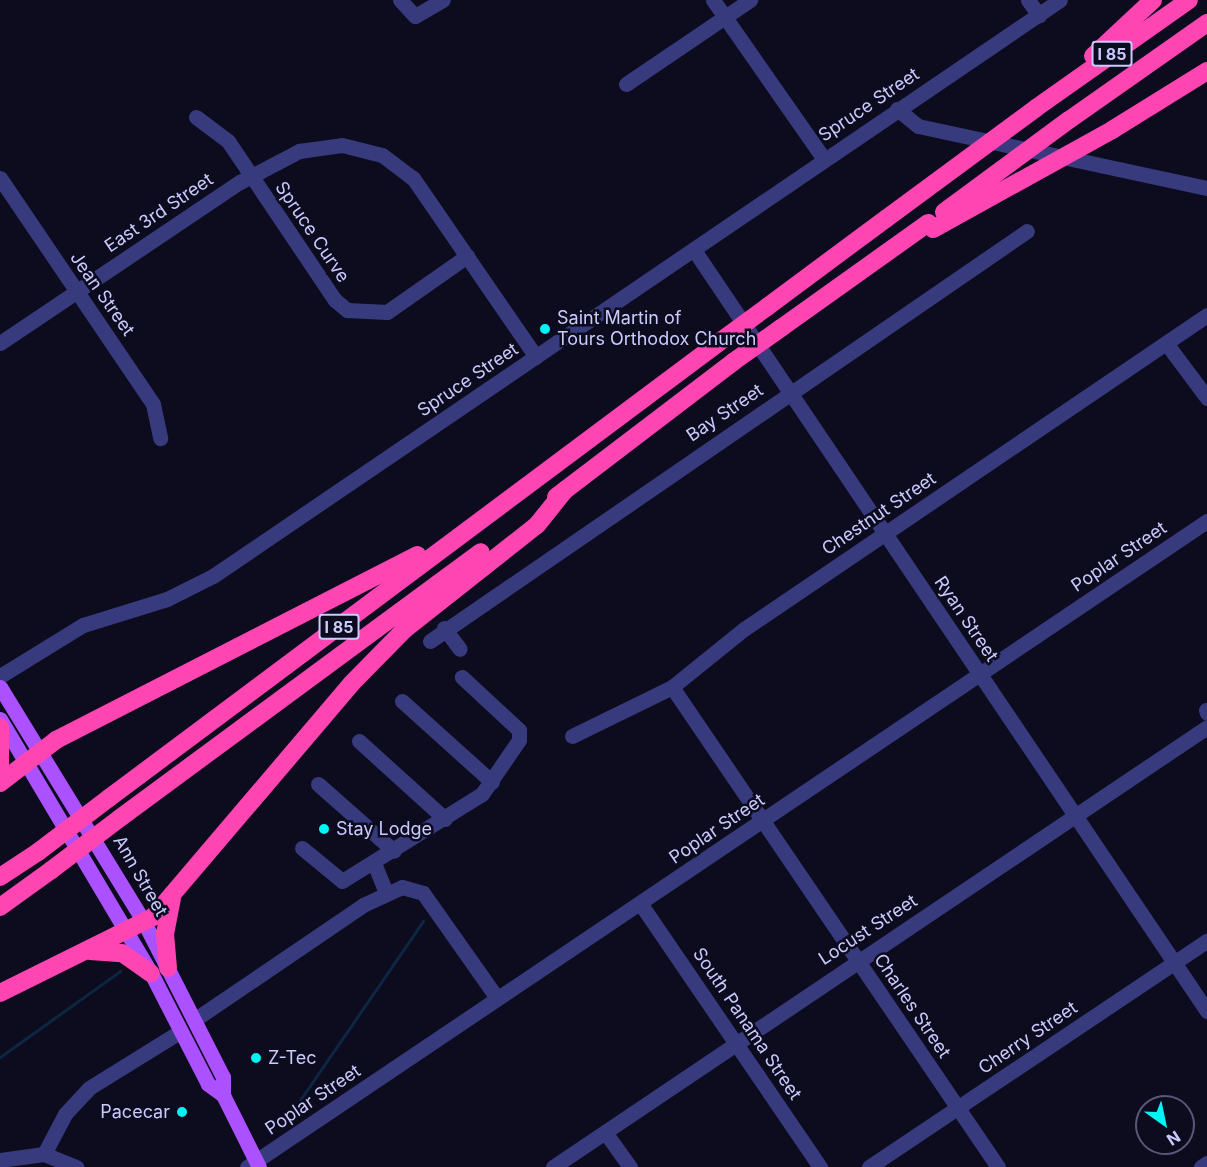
<!DOCTYPE html>
<html>
<head>
<meta charset="utf-8">
<style>
	body { margin:0 }
	#map { position:relative; width:1207px; height:1167px; overflow:hidden; background:#0d0c1e; font-family:Inter,sans-serif }
	div>[style] { position:absolute }
	.stream>* { height:3px; margin:-1.5px; padding:0 1.5px; transform-origin:1.5px; border-radius:1.5px; background:#0c2643 }
	.minor>* { height:15px; margin:-7.5px; padding:0 7.5px; transform-origin:7.5px; border-radius:7.5px; background:#373b7e }
	.major>* { height:15px; margin:-7.5px; padding:0 7.5px; transform-origin:7.5px; border-radius:7.5px; background:#ac51ff }
	.highway>* { height:18px; margin:-9px; padding:0 9px; transform-origin:9px; border-radius:9px; background:#ff45b1 }
	.highway-bridge>* { height:18px; margin:-9px; padding:0 9px; transform-origin:9px; border-radius:9px; background:#ff45b1 }
	.dots>* { width:16px; height:16px; translate:-50% -50%; box-sizing:border-box; border:3px solid #0d0c1e; border-radius:50% }
	span { translate:-50% -50%; white-space:nowrap; text-align:center; line-height:1.15; -webkit-text-stroke:5px #0d0c1e; paint-order:stroke }
	.shield-label span { padding:2px 4px; background:#0d0c1e; border:2px solid; border-radius:4px; -webkit-text-stroke-width:0 }
	.shield-label { font-size:16px; color:#cacaff; font-weight:700 }
	.street-label { font-size:18px; color:#cacaff }
	.poi-label { font-size:18px; color:#cacaff }
	.left { translate:0 -50%; text-align:left }
	.right { translate:-100% -50%; text-align:right }
	.north { position:absolute; left:1135px; top:1095px; width:60px; height:60px; box-sizing:border-box; background:#0d0c1e; border:2px solid #595878; border-radius:50%; rotate:147deg; font-size:16px; font-weight:700; line-height:24px; text-align:center; color:#cacaff }
	.north::after { content:''; display:block; margin:auto; width:21px; height:27px; background:#00f4f4; clip-path:polygon(50% 0,100% 100%,50% 72%,0 100%) }
</style>
</head>
<body>
<div id="map">
	<div class="stream">
		<i style="left:0;top:1057px;width:148px;rotate:-35.6deg"></i>
		<i style="left:274px;top:1127px;width:34px;rotate:-45deg"></i>
		<i style="left:298px;top:1103px;width:221px;rotate:-55.5deg"></i>
	</div>
	<div class="minor">
		<i style="left:400px;top:0;width:22px;rotate:47deg"></i>
		<i style="left:415px;top:16px;width:32px;rotate:-30deg"></i>
		<i style="left:713px;top:0;width:194px;rotate:55.1deg"></i>
		<i style="left:1028px;top:0;width:19px;rotate:54deg"></i>
		<i style="left:626px;top:84px;width:150px;rotate:-34.1deg"></i>
		<i style="left:897px;top:109px;width:27px;rotate:39deg"></i>
		<i style="left:918px;top:126px;width:296px;rotate:12.1deg"></i>
		<i style="left:196px;top:117px;width:40px;rotate:37deg"></i>
		<i style="left:228px;top:141px;width:192px;rotate:56.1deg"></i>
		<i style="left:335px;top:300px;width:16px;rotate:40deg"></i>
		<i style="left:347px;top:310px;width:40px;rotate:2.9deg"></i>
		<i style="left:387px;top:312px;width:98px;rotate:-35deg"></i>
		<i style="left:0;top:178px;width:273px;rotate:55.9deg"></i>
		<i style="left:153px;top:404px;width:35px;rotate:78deg"></i>
		<i style="left:694px;top:250px;width:918px;rotate:56.02deg"></i>
		<i style="left:0;top:343px;width:289px;rotate:-33.9deg"></i>
		<i style="left:240px;top:182px;width:67px;rotate:-27.7deg"></i>
		<i style="left:299px;top:151px;width:43px;rotate:-7.9deg"></i>
		<i style="left:342px;top:145px;width:41px;rotate:14deg"></i>
		<i style="left:382px;top:155px;width:39px;rotate:37deg"></i>
		<i style="left:413px;top:178px;width:217px;rotate:55.5deg"></i>
		<i style="left:1166px;top:343px;width:69px;rotate:53.3deg"></i>
		<i style="left:444px;top:628px;width:26px;rotate:53deg"></i>
		<i style="left:430px;top:641px;width:724px;rotate:-34.48deg"></i>
		<i style="left:0;top:676px;width:97px;rotate:-31.6deg"></i>
		<i style="left:83px;top:625px;width:88px;rotate:-17.2deg"></i>
		<i style="left:167px;top:599px;width:51px;rotate:-26.6deg"></i>
		<i style="left:213px;top:576px;width:1024px;rotate:-34.22deg"></i>
		<i style="left:672px;top:687px;width:580px;rotate:55.82deg"></i>
		<i style="left:402px;top:701px;width:121px;rotate:42deg"></i>
		<i style="left:1206px;top:710px;width:3px;rotate:72deg"></i>
		<i style="left:572px;top:736px;width:111px;rotate:-26.1deg"></i>
		<i style="left:672px;top:687px;width:92px;rotate:-38.9deg"></i>
		<i style="left:744px;top:629px;width:559px;rotate:-34.14deg"></i>
		<i style="left:359px;top:741px;width:116px;rotate:42.2deg"></i>
		<i style="left:318px;top:784px;width:101px;rotate:41.4deg"></i>
		<i style="left:302px;top:848px;width:52px;rotate:39.5deg"></i>
		<i style="left:342px;top:881px;width:165px;rotate:-31.9deg"></i>
		<i style="left:482px;top:794px;width:65px;rotate:-55.6deg"></i>
		<i style="left:519px;top:740px;width:10px;rotate:-90deg"></i>
		<i style="left:519px;top:730px;width:78px;rotate:-137.1deg"></i>
		<i style="left:374px;top:863px;width:32px;rotate:68deg"></i>
		<i style="left:640px;top:903px;width:320px;rotate:55.7deg"></i>
		<i style="left:194px;top:1020px;width:204px;rotate:-34.2deg"></i>
		<i style="left:363px;top:905px;width:43px;rotate:-24.8deg"></i>
		<i style="left:402px;top:887px;width:22px;rotate:16deg"></i>
		<i style="left:423px;top:893px;width:128px;rotate:54.8deg"></i>
		<i style="left:605px;top:1132px;width:43px;rotate:54.5deg"></i>
		<i style="left:44px;top:1154px;width:45px;rotate:-62.3deg"></i>
		<i style="left:65px;top:1114px;width:35px;rotate:-47deg"></i>
		<i style="left:89px;top:1088px;width:108px;rotate:-31.8deg"></i>
		<i style="left:0;top:1160px;width:44px;rotate:-7.8deg"></i>
		<i style="left:44px;top:1154px;width:35px;rotate:22deg"></i>
		<i style="left:247px;top:1167px;width:1157px;rotate:-33.94deg"></i>
		<i style="left:553px;top:1167px;width:788px;rotate:-33.93deg"></i>
		<i style="left:869px;top:1167px;width:407px;rotate:-33.8deg"></i>
		<i style="left:1201px;top:1167px;width:7px;rotate:-34deg"></i>
	</div>
	<div class="major">
		<i style="left:0;top:687px;width:276px;rotate:58.5deg"></i>
		<i style="left:144px;top:922px;width:174px;rotate:63deg"></i>
		<i style="left:223px;top:1077px;width:18px;rotate:90deg"></i>
		<i style="left:223px;top:1095px;width:80px;rotate:63.4deg"></i>
		<i style="left:0;top:719px;width:295px;rotate:59.3deg"></i>
		<i style="left:151px;top:973px;width:125px;rotate:62.8deg"></i>
		<i style="left:208px;top:1084px;width:19px;rotate:36deg"></i>
	</div>
	<div class="highway">
		<i style="left:1093px;top:56px;width:82px;rotate:-43deg"></i>
		<i style="left:1036px;top:108px;width:187px;rotate:-35.2deg"></i>
		<i style="left:1069px;top:120px;width:169px;rotate:-35.1deg"></i>
		<i style="left:1112px;top:130px;width:112px;rotate:-31.8deg"></i>
		<i style="left:767px;top:307px;width:149px;rotate:-36.6deg"></i>
		<i style="left:781px;top:328px;width:181px;rotate:-35.5deg"></i>
		<i style="left:556px;top:497px;width:223px;rotate:-37.3deg"></i>
		<i style="left:0;top:727px;width:47px;rotate:90deg"></i>
		<i style="left:0;top:783px;width:71px;rotate:-37.5deg"></i>
		<i style="left:56px;top:740px;width:406px;rotate:-27.1deg"></i>
		<i style="left:109px;top:798px;width:760px;rotate:-36.76deg"></i>
		<i style="left:120px;top:818px;width:448px;rotate:-36.4deg"></i>
		<i style="left:0;top:877px;width:45px;rotate:-33.3deg"></i>
		<i style="left:0;top:907px;width:62px;rotate:-35.8deg"></i>
		<i style="left:90px;top:951px;width:32px;rotate:4deg"></i>
		<i style="left:122px;top:953px;width:35px;rotate:35deg"></i>
		<i style="left:168px;top:968px;width:34px;rotate:-95deg"></i>
		<i style="left:165px;top:934px;width:36px;rotate:-79deg"></i>
		<i style="left:0;top:993px;width:171px;rotate:-26.4deg"></i>
		<i style="left:153px;top:917px;width:307px;rotate:-49.6deg"></i>
		<i style="left:352px;top:683px;width:74px;rotate:-45.5deg"></i>
		<i style="left:404px;top:630px;width:169px;rotate:-38.3deg"></i>
		<i style="left:537px;top:525px;width:45px;rotate:-51.3deg"></i>
	</div>
	<div class="highway-bridge">
		<i style="left:944px;top:212px;width:155px;rotate:-36.4deg"></i>
		<i style="left:887px;top:218px;width:185px;rotate:-36.4deg"></i>
		<i style="left:933px;top:229px;width:205px;rotate:-28.9deg"></i>
		<i style="left:718px;top:343px;width:61px;rotate:-36.3deg"></i>
		<i style="left:733px;top:362px;width:59px;rotate:-35.3deg"></i>
		<i style="left:38px;top:852px;width:89px;rotate:-37.3deg"></i>
		<i style="left:50px;top:871px;width:88px;rotate:-37.1deg"></i>
	</div>
	<div class="dots">
		<i style="left:545px;top:329px;background:#00f4f4"></i>
		<i style="left:324px;top:829px;background:#00f4f4"></i>
		<i style="left:256px;top:1058px;background:#00f4f4"></i>
		<i style="left:182px;top:1112px;background:#00f4f4"></i>
	</div>
	<div class="shield-label">
		<span style="left:1112px;top:54px">I 85</span>
		<span style="left:339px;top:627px">I 85</span>
	</div>
	<div class="street-label">
		<span style="left:869px;top:105px;rotate:-34deg">Spruce Street</span>
		<span style="left:159px;top:213px;rotate:-34deg">East 3rd Street</span>
		<span style="left:312px;top:232px;rotate:56deg">Spruce Curve</span>
		<span style="left:102px;top:294px;rotate:55deg">Jean Street</span>
		<span style="left:468px;top:380px;rotate:-34deg">Spruce Street</span>
		<span style="left:725px;top:413px;rotate:-34deg">Bay Street</span>
		<span style="left:879px;top:514px;rotate:-34deg">Chestnut Street</span>
		<span style="left:1119px;top:557px;rotate:-34deg">Poplar Street</span>
		<span style="left:966px;top:619px;rotate:56deg">Ryan Street</span>
		<span style="left:717px;top:829px;rotate:-34deg">Poplar Street</span>
		<span style="left:140px;top:876px;rotate:60deg">Ann Street</span>
		<span style="left:868px;top:930px;rotate:-33deg">Locust Street</span>
		<span style="left:912px;top:1006px;rotate:56deg">Charles Street</span>
		<span style="left:747px;top:1024px;rotate:56deg">South Panama Street</span>
		<span style="left:1028px;top:1038px;rotate:-34deg">Cherry Street</span>
		<span style="left:313px;top:1100px;rotate:-34deg">Poplar Street</span>
	</div>
	<div class="poi-label">
		<span class="left" style="left:557px;top:329px">Saint Martin of<br>Tours Orthodox Church</span>
		<span class="left" style="left:336px;top:829px">Stay Lodge</span>
		<span class="left" style="left:268px;top:1058px">Z-Tec</span>
		<span class="right" style="left:170px;top:1112px">Pacecar</span>
	</div>
	<div class="north">N</div>
</div>
</body>
</html>
